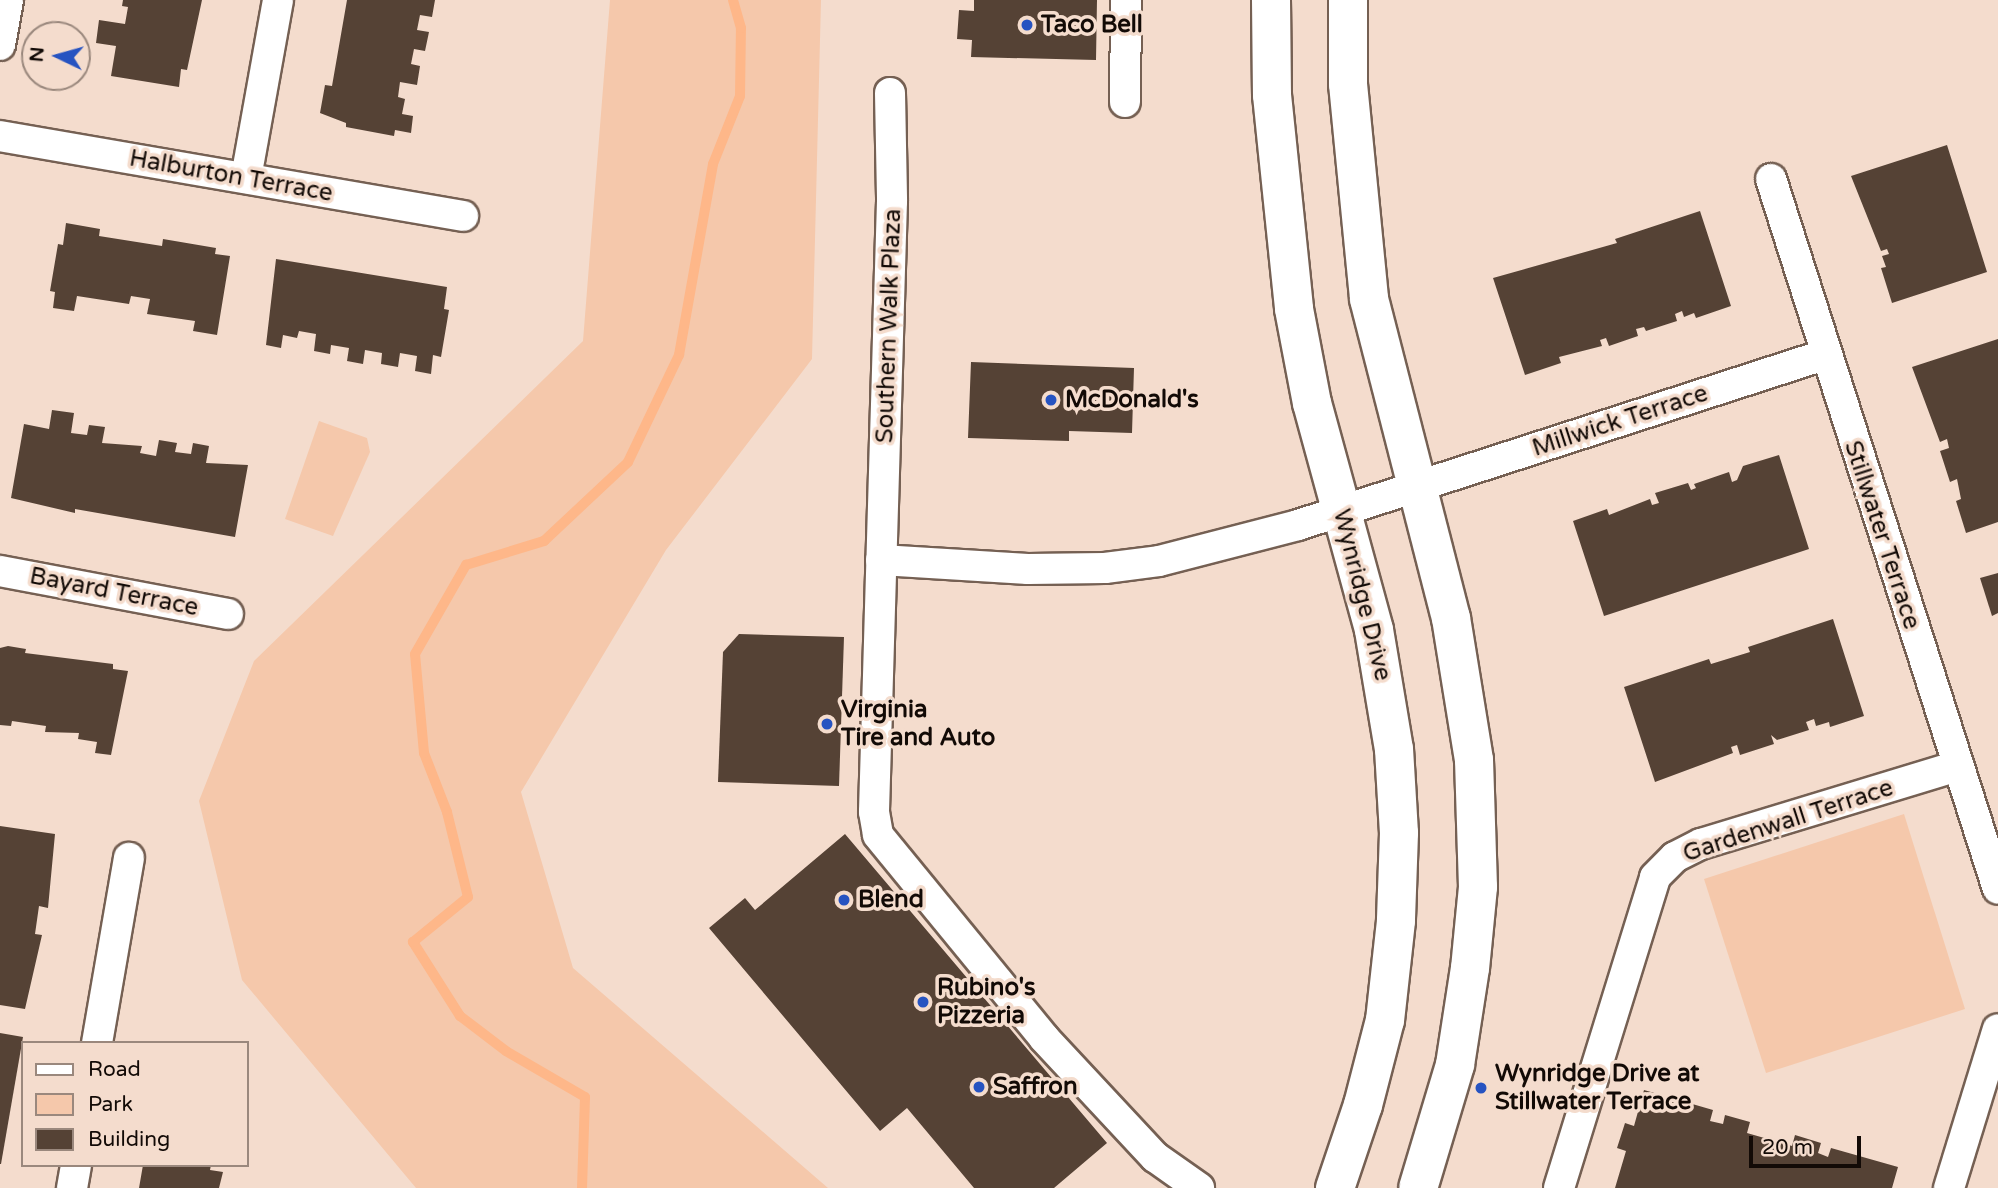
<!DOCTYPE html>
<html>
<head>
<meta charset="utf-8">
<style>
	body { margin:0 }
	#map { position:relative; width:1998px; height:1188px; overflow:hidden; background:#f4dccd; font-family:"Varela Round",sans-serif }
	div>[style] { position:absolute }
	.green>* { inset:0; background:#f5c8ab }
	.stream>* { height:10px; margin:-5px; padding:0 5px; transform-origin:5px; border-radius:5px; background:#feb789 }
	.building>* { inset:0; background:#554235 }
	.roads { filter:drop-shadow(2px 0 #756053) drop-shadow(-2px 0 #756053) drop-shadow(0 2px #756053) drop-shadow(0 -2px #756053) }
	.street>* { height:30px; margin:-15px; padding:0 15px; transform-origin:15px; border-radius:15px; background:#fff }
	.secondary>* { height:38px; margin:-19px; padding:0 19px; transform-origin:19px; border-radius:19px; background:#fff }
	.dots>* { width:19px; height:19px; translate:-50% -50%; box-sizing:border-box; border:4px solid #f4dccd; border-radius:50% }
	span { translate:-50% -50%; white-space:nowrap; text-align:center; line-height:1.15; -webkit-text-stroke:7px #f4dccd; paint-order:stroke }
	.poi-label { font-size:24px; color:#120a06; font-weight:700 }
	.left { translate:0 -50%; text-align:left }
	.street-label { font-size:24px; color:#120a06 }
	.legend { position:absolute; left:21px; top:1041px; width:228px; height:126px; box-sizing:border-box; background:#f4dccd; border:2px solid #9a887d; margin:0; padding:9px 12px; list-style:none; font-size:21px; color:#120a06 }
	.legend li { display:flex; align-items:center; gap:14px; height:35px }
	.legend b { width:35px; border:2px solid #9a887d }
	.north { position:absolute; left:21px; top:21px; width:70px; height:70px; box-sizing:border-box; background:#f4dccd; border:2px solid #9a887d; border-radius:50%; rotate:275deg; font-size:19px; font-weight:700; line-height:28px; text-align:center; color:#120a06 }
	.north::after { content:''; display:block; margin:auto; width:24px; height:32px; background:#2653c1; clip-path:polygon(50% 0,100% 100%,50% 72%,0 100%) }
	.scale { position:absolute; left:1749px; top:1136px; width:112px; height:32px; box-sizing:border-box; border:4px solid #120a06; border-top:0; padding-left:9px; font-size:21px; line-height:24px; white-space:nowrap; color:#120a06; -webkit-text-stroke:5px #f4dccd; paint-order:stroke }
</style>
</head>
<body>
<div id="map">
	<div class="green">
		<i style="clip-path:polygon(610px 0,821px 0,812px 359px,666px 550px,521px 792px,573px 968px,828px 1188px,416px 1188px,242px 980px,199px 801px,254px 661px,583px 341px)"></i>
		<i style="clip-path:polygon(319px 421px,367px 438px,370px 452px,333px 536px,285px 519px)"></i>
		<i style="clip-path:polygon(1904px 814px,1965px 1009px,1766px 1073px,1704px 879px)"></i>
	</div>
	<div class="stream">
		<i style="left:582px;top:1188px;width:91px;rotate:-88.1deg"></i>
		<i style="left:585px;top:1097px;width:91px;rotate:-149.8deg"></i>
		<i style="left:506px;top:1051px;width:58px;rotate:-142.7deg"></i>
		<i style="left:460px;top:1016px;width:88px;rotate:-122.4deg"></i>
		<i style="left:413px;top:942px;width:71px;rotate:-39.3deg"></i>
		<i style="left:468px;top:897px;width:88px;rotate:-103.9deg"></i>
		<i style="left:447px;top:812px;width:63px;rotate:-111.3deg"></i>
		<i style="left:424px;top:753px;width:99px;rotate:-95.2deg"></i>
		<i style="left:415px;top:654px;width:103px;rotate:-60.2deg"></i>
		<i style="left:466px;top:565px;width:82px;rotate:-17.1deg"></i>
		<i style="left:544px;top:541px;width:115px;rotate:-43.2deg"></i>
		<i style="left:628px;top:462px;width:119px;rotate:-64.5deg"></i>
		<i style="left:679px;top:355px;width:194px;rotate:-79.9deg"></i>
		<i style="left:713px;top:164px;width:73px;rotate:-68.3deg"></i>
		<i style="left:740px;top:96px;width:68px;rotate:-89.2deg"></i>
		<i style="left:741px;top:28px;width:29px;rotate:-106deg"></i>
	</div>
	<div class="building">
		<i style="clip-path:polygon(123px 0,202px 0,187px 70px,181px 69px,179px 87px,111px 76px,116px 46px,96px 43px,99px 20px,125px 24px,128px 7px,122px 6px)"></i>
		<i style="clip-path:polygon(347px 0,435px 0,432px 17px,420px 15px,417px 30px,429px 32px,425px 51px,414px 49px,411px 64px,420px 66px,417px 85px,400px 82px,398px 97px,405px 99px,402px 114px,413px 116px,411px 133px,395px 130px,394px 136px,346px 127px,346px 123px,320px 113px,325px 85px,332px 86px)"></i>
		<i style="clip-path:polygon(974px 0,1097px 0,1096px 60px,971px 57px,972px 40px,957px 39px,959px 10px,974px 11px)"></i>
		<i style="clip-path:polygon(1947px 145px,1987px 272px,1892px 303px,1881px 268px,1886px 267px,1882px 256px,1889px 254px,1887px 249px,1881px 251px,1851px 176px)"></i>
		<i style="clip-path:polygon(1700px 211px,1731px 306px,1696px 318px,1694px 313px,1684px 317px,1682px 311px,1675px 314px,1677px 321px,1646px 331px,1644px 327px,1636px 329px,1638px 336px,1609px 346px,1606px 338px,1600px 340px,1602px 346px,1559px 357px,1561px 363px,1525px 375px,1493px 278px,1617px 243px,1615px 239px)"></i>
		<i style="clip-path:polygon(66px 223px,100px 229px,99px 236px,162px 246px,163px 239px,216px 248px,215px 254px,230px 256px,217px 335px,193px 331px,195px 321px,147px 314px,150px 299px,131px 296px,129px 304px,77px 296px,74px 311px,53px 308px,55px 292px,50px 291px,58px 244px,63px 245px)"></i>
		<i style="clip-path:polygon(276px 259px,447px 287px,444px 309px,449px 310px,441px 357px,433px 355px,431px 374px,415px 371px,417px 356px,400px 353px,398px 367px,381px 364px,382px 353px,365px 350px,363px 364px,347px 361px,349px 348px,331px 345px,330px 354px,314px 351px,316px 334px,299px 331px,297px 338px,283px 335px,281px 348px,266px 345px)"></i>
		<i style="clip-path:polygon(1998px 339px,1998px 522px,1966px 533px,1956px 501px,1961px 499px,1957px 479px,1950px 482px,1940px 451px,1949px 448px,1947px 439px,1940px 442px,1912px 367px)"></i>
		<i style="clip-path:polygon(971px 362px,1134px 368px,1132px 433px,1069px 431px,1069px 441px,968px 438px)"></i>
		<i style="clip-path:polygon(52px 410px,74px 413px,71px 433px,87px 435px,89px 425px,105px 427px,102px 443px,142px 446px,140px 453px,156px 456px,159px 440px,177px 443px,175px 452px,191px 454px,193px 443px,209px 446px,206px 463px,248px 465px,235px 537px,75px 509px,75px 513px,11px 498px,24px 424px,49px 429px)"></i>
		<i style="clip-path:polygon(1779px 455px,1809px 549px,1604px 616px,1573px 521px,1607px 509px,1609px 515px,1650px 499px,1652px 505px,1659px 503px,1655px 493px,1688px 483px,1691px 490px,1696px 488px,1694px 484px,1729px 472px,1732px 482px,1737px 480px,1743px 466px)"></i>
		<i style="clip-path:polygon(1998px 573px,1998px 613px,1992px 616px,1980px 578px)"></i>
		<i style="clip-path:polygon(1833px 619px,1864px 716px,1830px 727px,1829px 722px,1816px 726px,1814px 719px,1806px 722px,1809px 730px,1777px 740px,1771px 735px,1774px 744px,1740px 755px,1737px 745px,1731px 747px,1733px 753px,1655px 782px,1624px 687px,1709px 659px,1711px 664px,1750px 652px,1748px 647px)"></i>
		<i style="clip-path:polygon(739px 634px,844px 637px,839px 786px,718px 782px,723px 652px)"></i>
		<i style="clip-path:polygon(8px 646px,26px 649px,25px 653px,113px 664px,113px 669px,128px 671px,111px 755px,95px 753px,97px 742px,78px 739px,79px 733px,45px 732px,46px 726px,12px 721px,11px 726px,0 725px,0 648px)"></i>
		<i style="clip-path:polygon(0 826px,55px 834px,48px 908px,39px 906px,35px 934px,42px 935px,25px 1009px,0 1005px)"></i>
		<i style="clip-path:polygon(845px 834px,1107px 1143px,1054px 1188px,974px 1188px,907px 1108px,880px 1131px,709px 928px,745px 898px,755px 910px)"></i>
		<i style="clip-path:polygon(0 1033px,23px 1037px,1px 1164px,0 1164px)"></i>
		<i style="clip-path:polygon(1644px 1090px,1713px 1110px,1710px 1121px,1723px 1124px,1725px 1115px,1750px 1122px,1747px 1133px,1792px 1146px,1795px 1135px,1821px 1143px,1818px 1153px,1828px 1157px,1831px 1148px,1898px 1167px,1892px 1188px,1615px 1188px,1626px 1151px,1617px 1148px,1625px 1123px,1634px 1126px)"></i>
		<i style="clip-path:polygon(143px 1165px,211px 1165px,210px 1170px,223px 1172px,219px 1188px,139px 1188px)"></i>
	</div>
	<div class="roads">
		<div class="street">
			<i style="left:0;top:45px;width:46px;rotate:-79.9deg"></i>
			<i style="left:890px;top:93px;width:108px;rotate:88.9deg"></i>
			<i style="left:892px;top:201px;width:611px;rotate:91.69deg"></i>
			<i style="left:874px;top:812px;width:23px;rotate:80deg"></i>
			<i style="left:878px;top:835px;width:262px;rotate:50.7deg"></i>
			<i style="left:1044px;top:1038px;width:163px;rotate:47deg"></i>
			<i style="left:1155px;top:1157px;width:54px;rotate:35.2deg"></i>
			<i style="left:1125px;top:102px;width:102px;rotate:-89.4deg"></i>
			<i style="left:0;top:136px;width:470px;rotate:9.8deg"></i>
			<i style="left:246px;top:178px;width:181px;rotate:-79.8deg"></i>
			<i style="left:1771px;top:179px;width:745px;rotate:72.27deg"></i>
			<i style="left:881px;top:560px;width:147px;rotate:3.5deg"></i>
			<i style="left:1028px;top:569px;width:77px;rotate:-0.7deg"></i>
			<i style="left:1105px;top:568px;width:54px;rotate:-7.4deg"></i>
			<i style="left:1159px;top:561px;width:144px;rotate:-14.5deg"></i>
			<i style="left:1298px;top:525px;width:553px;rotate:-17.91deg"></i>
			<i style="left:0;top:571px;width:232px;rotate:10.7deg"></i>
			<i style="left:97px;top:1043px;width:188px;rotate:-80.2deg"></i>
			<i style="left:72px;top:1188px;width:23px;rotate:-80deg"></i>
			<i style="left:1559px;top:1188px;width:325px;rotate:-72.8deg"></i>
			<i style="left:1655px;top:877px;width:28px;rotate:-45deg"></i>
			<i style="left:1675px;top:857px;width:29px;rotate:-27deg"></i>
			<i style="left:1701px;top:844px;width:269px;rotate:-16.9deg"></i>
			<i style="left:1949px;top:1188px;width:166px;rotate:-72.9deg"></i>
		</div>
		<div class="secondary">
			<i style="left:1271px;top:0;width:95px;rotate:89.4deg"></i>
			<i style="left:1272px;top:95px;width:215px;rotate:84.1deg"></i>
			<i style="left:1294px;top:309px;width:96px;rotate:79.2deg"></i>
			<i style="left:1312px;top:403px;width:235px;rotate:74.7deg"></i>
			<i style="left:1374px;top:630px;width:121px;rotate:80.5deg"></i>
			<i style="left:1394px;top:749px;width:84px;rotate:86.6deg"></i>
			<i style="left:1399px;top:833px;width:88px;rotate:92deg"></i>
			<i style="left:1396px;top:921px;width:100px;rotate:96.3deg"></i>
			<i style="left:1385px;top:1020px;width:88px;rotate:104.5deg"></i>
			<i style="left:1363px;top:1105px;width:88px;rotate:108.6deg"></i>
			<i style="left:1348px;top:0;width:84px;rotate:90deg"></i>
			<i style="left:1348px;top:84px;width:216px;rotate:84.4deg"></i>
			<i style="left:1369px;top:299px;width:329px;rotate:75.6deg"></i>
			<i style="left:1451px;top:618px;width:144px;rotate:80.8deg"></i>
			<i style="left:1474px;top:760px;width:127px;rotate:88.2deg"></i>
			<i style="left:1478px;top:887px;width:81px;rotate:95.6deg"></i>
			<i style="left:1470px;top:968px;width:98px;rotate:98.8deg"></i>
			<i style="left:1455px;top:1065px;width:128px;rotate:106.7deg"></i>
		</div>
	</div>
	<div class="dots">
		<i style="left:1027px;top:25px;background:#2653c1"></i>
		<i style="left:1051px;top:400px;background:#2653c1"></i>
		<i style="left:827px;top:724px;background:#2653c1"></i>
		<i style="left:844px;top:900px;background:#2653c1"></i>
		<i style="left:923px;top:1002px;background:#2653c1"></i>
		<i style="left:979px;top:1087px;background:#2653c1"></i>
		<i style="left:1481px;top:1088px;background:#2653c1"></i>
	</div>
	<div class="poi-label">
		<span class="left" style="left:1041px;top:25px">Taco Bell</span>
		<span class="left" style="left:1065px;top:400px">McDonald's</span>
		<span class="left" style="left:841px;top:724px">Virginia<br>Tire and Auto</span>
		<span class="left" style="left:858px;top:900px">Blend</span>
		<span class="left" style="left:937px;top:1002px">Rubino's<br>Pizzeria</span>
		<span class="left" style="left:1495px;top:1088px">Wynridge Drive at<br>Stillwater Terrace</span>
		<span class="left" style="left:993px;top:1087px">Saffron</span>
	</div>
	<div class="street-label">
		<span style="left:231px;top:176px;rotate:10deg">Halburton Terrace</span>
		<span style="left:889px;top:326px;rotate:-88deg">Southern Walk Plaza</span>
		<span style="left:1620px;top:421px;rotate:-18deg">Millwick Terrace</span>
		<span style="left:1882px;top:535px;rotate:72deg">Stillwater Terrace</span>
		<span style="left:114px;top:592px;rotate:11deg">Bayard Terrace</span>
		<span style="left:1362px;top:595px;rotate:76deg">Wynridge Drive</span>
		<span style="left:1788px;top:821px;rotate:-18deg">Gardenwall Terrace</span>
	</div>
	<ul class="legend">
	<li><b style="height:9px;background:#fff"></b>Road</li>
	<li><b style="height:19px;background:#f5c8ab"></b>Park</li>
	<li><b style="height:19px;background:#554235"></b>Building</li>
	</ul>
	<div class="north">N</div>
	<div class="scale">20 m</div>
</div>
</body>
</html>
